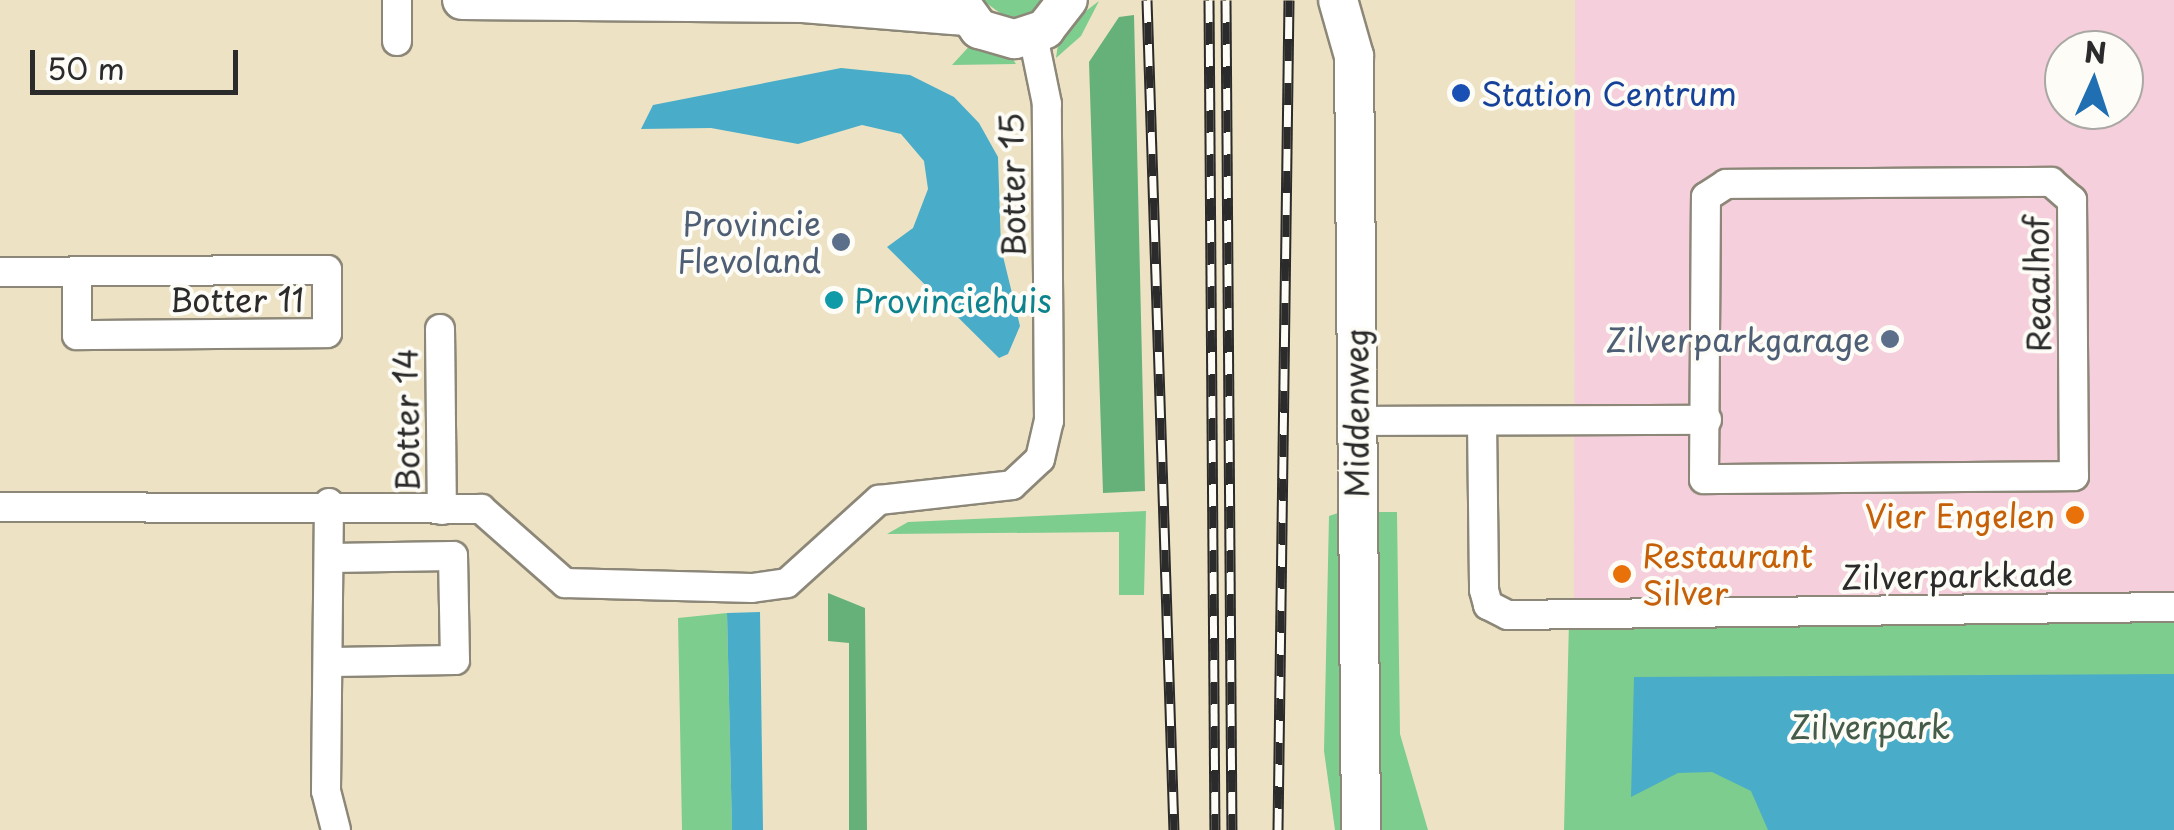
<!DOCTYPE html>
<html>
<head>
<meta charset="utf-8">
<style>
	body { margin:0 }
	#map { position:relative; width:2174px; height:830px; overflow:hidden; background:#ede3c4; font-family:"Playpen Sans",sans-serif }
	div>[style] { position:absolute }
	.built>* { inset:0; background:#f5cfdb }
	.green>* { inset:0; background:#7dcd8e }
	.forest>* { inset:0; background:#66b079 }
	.water>* { inset:0; background:#49adc9 }
	.roads { filter:drop-shadow(2px 0 #8c8778) drop-shadow(-2px 0 #8c8778) drop-shadow(0 2px #8c8778) drop-shadow(0 -2px #8c8778) }
	.minor>* { height:28px; margin:-14px; padding:0 14px; transform-origin:14px; border-radius:14px; background:#fff }
	.secondary>* { height:38px; margin:-19px; padding:0 19px; transform-origin:19px; border-radius:19px; background:#fff }
	.rail>* { height:11px; margin-top:-5.5px; transform-origin:0; background:repeating-linear-gradient(90deg,#fdfcf7 0 22px,#2b2b2b 0 44px); box-sizing:border-box; border-block:2px solid #2b2b2b }
	.dots>* { width:28px; height:28px; translate:-50% -50%; box-sizing:border-box; border:5px solid #fdfcf7; border-radius:50% }
	span { translate:-50% -50%; white-space:nowrap; text-align:center; line-height:1.15; -webkit-text-stroke:8px #fdfcf7; paint-order:stroke }
	.transit-label { font-size:32px; color:#164399 }
	.left { translate:0 -50%; text-align:left }
	.street-label { font-size:32px; color:#2b2b2b }
	.service-label { font-size:32px; color:#4e5e75 }
	.right { translate:-100% -50%; text-align:right }
	.culture-label { font-size:32px; color:#0d838f }
	.food-label { font-size:32px; color:#c56008 }
	.park-label { font-size:32px; color:#445c49 }
	.north { position:absolute; left:2044px; top:30px; width:100px; height:100px; box-sizing:border-box; background:#fdfcf7; border:2px solid #a9a8a5; border-radius:50%; rotate:3deg; font-size:28px; font-weight:700; line-height:40px; text-align:center; color:#2b2b2b }
	.north::after { content:''; display:block; margin:auto; width:35px; height:45px; background:#1f6fb2; clip-path:polygon(50% 0,100% 100%,50% 72%,0 100%) }
	.scale { position:absolute; left:30px; top:50px; width:208px; height:45px; box-sizing:border-box; border:5px solid #2b2b2b; border-top:0; padding-left:12px; font-size:30px; line-height:35px; white-space:nowrap; color:#2b2b2b; -webkit-text-stroke:8px #fdfcf7; paint-order:stroke }
</style>
</head>
<body>
<div id="map">
	<div class="built">
		<i style="clip-path:polygon(evenodd,1575px 0,2174px 0,2174px 597px,1574px 604px,1575px 0,2064px 50px,2124px 50px,2124px 110px,2064px 110px,2064px 50px)"></i>
	</div>
	<div class="green">
		<i style="clip-path:polygon(982px 0,1046px 0,1026px 18px,1007px 18px)"></i>
		<i style="clip-path:polygon(1099px 1px,1081px 36px,1056px 58px,1060px 31px)"></i>
		<i style="clip-path:polygon(975px 40px,1002px 43px,1016px 64px,952px 65px)"></i>
		<i style="clip-path:polygon(1146px 511px,1144px 595px,1119px 595px,1119px 532px,887px 534px,908px 522px)"></i>
		<i style="clip-path:polygon(1341px 512px,1347px 830px,1335px 830px,1324px 751px,1329px 516px)"></i>
		<i style="clip-path:polygon(1369px 512px,1397px 512px,1400px 734px,1428px 830px,1374px 830px)"></i>
		<i style="clip-path:polygon(727px 613px,732px 830px,682px 830px,678px 618px)"></i>
		<i style="clip-path:polygon(2174px 619px,2174px 830px,1564px 830px,1569px 621px)"></i>
	</div>
	<div class="forest">
		<i style="clip-path:polygon(1134px 15px,1145px 491px,1103px 493px,1089px 62px,1119px 17px)"></i>
		<i style="clip-path:polygon(828px 593px,865px 608px,867px 830px,849px 830px,849px 643px,828px 641px)"></i>
	</div>
	<div class="water">
		<i style="clip-path:polygon(841px 68px,910px 75px,954px 97px,979px 123px,998px 157px,1001px 248px,1020px 326px,1008px 354px,999px 358px,887px 247px,913px 228px,928px 189px,924px 161px,901px 134px,862px 125px,798px 144px,711px 128px,641px 129px,653px 105px)"></i>
		<i style="clip-path:polygon(760px 612px,763px 830px,732px 830px,727px 613px)"></i>
		<i style="clip-path:polygon(2174px 674px,2174px 830px,1768px 830px,1751px 791px,1712px 772px,1678px 773px,1631px 797px,1634px 677px)"></i>
	</div>
	<div class="roads">
		<div class="minor">
			<i style="left:397px;top:41px;width:41px;rotate:-90deg"></i>
			<i style="left:2051px;top:182px;width:28px;rotate:41deg"></i>
			<i style="left:2072px;top:200px;width:276px;rotate:89.6deg"></i>
			<i style="left:2074px;top:476px;width:370px;rotate:179.5deg"></i>
			<i style="left:1704px;top:479px;width:282px;rotate:-89.6deg"></i>
			<i style="left:1706px;top:197px;width:24px;rotate:-33deg"></i>
			<i style="left:1726px;top:184px;width:325px;rotate:-0.4deg"></i>
			<i style="left:0;top:272px;width:327px;rotate:-0.4deg"></i>
			<i style="left:327px;top:270px;width:63px;rotate:90deg"></i>
			<i style="left:327px;top:333px;width:250px;rotate:179.5deg"></i>
			<i style="left:77px;top:335px;width:63px;rotate:-90deg"></i>
			<i style="left:440px;top:329px;width:181px;rotate:89.4deg"></i>
			<i style="left:1356px;top:421px;width:351px;rotate:-0.2deg"></i>
			<i style="left:1482px;top:421px;width:169px;rotate:89.3deg"></i>
			<i style="left:1484px;top:590px;width:16px;rotate:75deg"></i>
			<i style="left:1488px;top:605px;width:22px;rotate:27deg"></i>
			<i style="left:1508px;top:615px;width:666px;rotate:-0.69deg"></i>
			<i style="left:329px;top:503px;width:288px;rotate:90.6deg"></i>
			<i style="left:326px;top:791px;width:40px;rotate:75.6deg"></i>
			<i style="left:0;top:507px;width:481px;rotate:0.2deg"></i>
			<i style="left:481px;top:509px;width:112px;rotate:41.4deg"></i>
			<i style="left:565px;top:583px;width:187px;rotate:1.5deg"></i>
			<i style="left:752px;top:588px;width:35px;rotate:-8deg"></i>
			<i style="left:787px;top:583px;width:124px;rotate:-42.1deg"></i>
			<i style="left:879px;top:500px;width:134px;rotate:-6.4deg"></i>
			<i style="left:1012px;top:485px;width:38px;rotate:-43deg"></i>
			<i style="left:1040px;top:459px;width:39px;rotate:-77deg"></i>
			<i style="left:1049px;top:421px;width:317px;rotate:-90.4deg"></i>
			<i style="left:1047px;top:104px;width:69px;rotate:-101.6deg"></i>
			<i style="left:330px;top:558px;width:123px;rotate:-0.9deg"></i>
			<i style="left:453px;top:556px;width:104px;rotate:88.9deg"></i>
			<i style="left:455px;top:660px;width:123px;rotate:179.1deg"></i>
		</div>
		<div class="secondary">
			<i style="left:462px;top:0;width:341px;rotate:0.5deg"></i>
			<i style="left:803px;top:3px;width:164px;rotate:4.6deg"></i>
			<i style="left:958px;top:0;width:36px;rotate:54deg"></i>
			<i style="left:979px;top:29px;width:37px;rotate:16deg"></i>
			<i style="left:1015px;top:39px;width:32px;rotate:-18deg"></i>
			<i style="left:1045px;top:29px;width:37px;rotate:-52deg"></i>
			<i style="left:1338px;top:0;width:58px;rotate:74.1deg"></i>
			<i style="left:1354px;top:56px;width:774px;rotate:89.48deg"></i>
		</div>
	</div>
	<div class="rail">
		<i style="left:1147px;top:0;width:830px;rotate:88.14deg"></i>
		<i style="left:1209px;top:0;width:830px;rotate:89.59deg"></i>
		<i style="left:1226px;top:0;width:830px;rotate:89.59deg"></i>
		<i style="left:1278px;top:830px;width:830px;rotate:-89.24deg"></i>
	</div>
	<div class="dots">
		<i style="left:1461px;top:93px;background:#1a4fb4"></i>
		<i style="left:841px;top:242px;background:#5c6f8a"></i>
		<i style="left:834px;top:300px;background:#0f9aa8"></i>
		<i style="left:1890px;top:339px;background:#5c6f8a"></i>
		<i style="left:2075px;top:515px;background:#e8710a"></i>
		<i style="left:1622px;top:574px;background:#e8710a"></i>
	</div>
	<div class="transit-label">
		<span class="left" style="left:1481px;top:93px">Station Centrum</span>
	</div>
	<div class="street-label">
		<span style="left:1012px;top:185px;rotate:-91deg">Botter 15</span>
		<span style="left:2037px;top:284px;rotate:-91deg">Reaalhof</span>
		<span style="left:237px;top:299px">Botter 11</span>
		<span style="left:1356px;top:413px;rotate:-90deg">Middenweg</span>
		<span style="left:406px;top:420px;rotate:-91deg">Botter 14</span>
		<span style="left:1957px;top:575px;rotate:-1deg">Zilverparkkade</span>
	</div>
	<div class="service-label">
		<span class="right" style="left:821px;top:242px">Provincie<br>Flevoland</span>
		<span class="right" style="left:1870px;top:339px">Zilverparkgarage</span>
	</div>
	<div class="culture-label">
		<span class="left" style="left:854px;top:300px">Provinciehuis</span>
	</div>
	<div class="food-label">
		<span class="right" style="left:2055px;top:515px">Vier Engelen</span>
		<span class="left" style="left:1642px;top:574px">Restaurant<br>Silver</span>
	</div>
	<div class="park-label">
		<span style="left:1870px;top:726px">Zilverpark</span>
	</div>
	<div class="north">N</div>
	<div class="scale">50 m</div>
</div>
</body>
</html>
